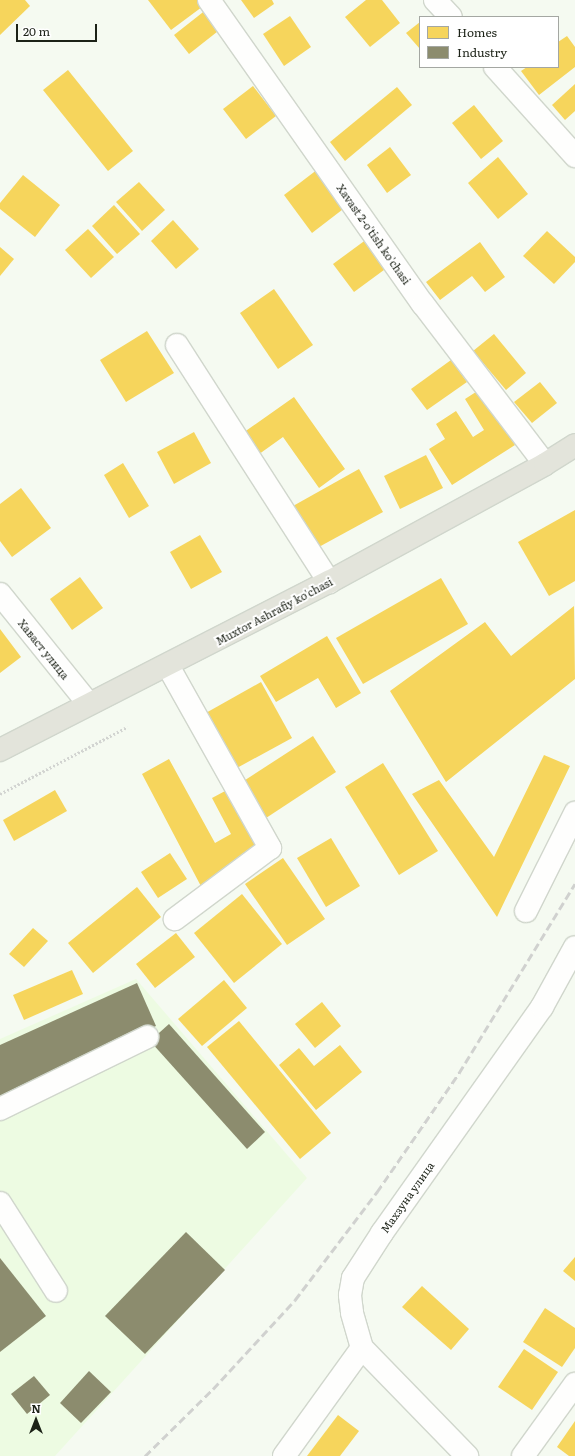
<!DOCTYPE html>
<html>
<head>
<meta charset="utf-8">
<style>
	body { margin:0 }
	#map { position:relative; width:575px; height:1456px; overflow:hidden; background:#f5faf1; font-family:Literata,serif }
	div>[style] { position:absolute }
	.built>* { inset:0; background:#edfbe2 }
	.homes>* { inset:0; background:#f6d55c }
	.industry>* { inset:0; background:#8c8c6e }
	.path>* { height:2.5px; margin-top:-1.25px; transform-origin:0; background:repeating-linear-gradient(90deg,#d2d4d1 0 2px,transparent 0 4px) }
	.roads { filter:drop-shadow(1px 0 #d0d6cc) drop-shadow(-1px 0 #d0d6cc) drop-shadow(0 1px #d0d6cc) drop-shadow(0 -1px #d0d6cc) }
	.minor>* { height:22px; margin:-11px; padding:0 11px; transform-origin:11px; border-radius:11px; background:#fefefd }
	.major>* { height:22px; margin:-11px; padding:0 11px; transform-origin:11px; border-radius:11px; background:#e3e4db }
	.rail>* { height:3px; margin-top:-1.5px; transform-origin:0; background:repeating-linear-gradient(90deg,#d0d1cf 0 8px,transparent 0 12px) }
	span { translate:-50% -50%; white-space:nowrap; text-align:center; line-height:1.15; -webkit-text-stroke:4px #fff; paint-order:stroke }
	.street-label { font-size:11px; color:#1c2217 }
	.legend { position:absolute; left:419px; top:16px; width:140px; height:52px; box-sizing:border-box; background:#fff; border:1px solid #a4a7a2; margin:0; padding:5px 7px; list-style:none; font-size:12px; color:#1c2217 }
	.legend li { display:flex; align-items:center; gap:8px; height:20px }
	.legend b { width:20px; border:1px solid #a4a7a2 }
	.north { position:absolute; left:16px; top:1400px; width:40px; height:40px; -webkit-text-stroke:3px #fff; paint-order:stroke; rotate:0deg; font-size:11px; font-weight:700; line-height:16px; text-align:center; color:#1c2217 }
	.north::after { content:''; display:block; margin:auto; width:14px; height:18px; background:#1c2217; clip-path:polygon(50% 0,100% 100%,50% 72%,0 100%) }
	.scale { position:absolute; left:16px; top:24px; width:81px; height:18px; box-sizing:border-box; border:2px solid #1c2217; border-top:0; padding-left:5px; font-size:12px; line-height:14px; white-space:nowrap; color:#1c2217; -webkit-text-stroke:3px #fff; paint-order:stroke }
</style>
</head>
<body>
<div id="map">
	<div class="built">
		<i style="clip-path:polygon(136px 979px,307px 1178px,55px 1456px,0 1456px,0 1039px)"></i>
	</div>
	<div class="homes">
		<i style="clip-path:polygon(0 0,25px 0,30px 6px,0 35px)"></i>
		<i style="clip-path:polygon(148px 0,203px 0,206px 4px,171px 30px)"></i>
		<i style="clip-path:polygon(241px 0,272px 0,274px 4px,254px 18px)"></i>
		<i style="clip-path:polygon(366px 0,382px 0,400px 23px,370px 47px,345px 17px)"></i>
		<i style="clip-path:polygon(207px 9px,222px 28px,189px 54px,174px 35px)"></i>
		<i style="clip-path:polygon(290px 16px,311px 47px,284px 66px,263px 34px)"></i>
		<i style="clip-path:polygon(420px 22px,420px 49px,406px 33px)"></i>
		<i style="clip-path:polygon(567px 36px,575px 47px,575px 67px,539px 95px,521px 71px,527px 67px,558px 67px,558px 42px)"></i>
		<i style="clip-path:polygon(68px 70px,133px 151px,108px 171px,43px 90px)"></i>
		<i style="clip-path:polygon(575px 84px,575px 111px,565px 120px,552px 105px)"></i>
		<i style="clip-path:polygon(253px 86px,276px 116px,246px 139px,223px 109px)"></i>
		<i style="clip-path:polygon(397px 87px,412px 105px,345px 161px,330px 142px)"></i>
		<i style="clip-path:polygon(474px 105px,503px 141px,481px 159px,452px 123px)"></i>
		<i style="clip-path:polygon(390px 147px,411px 175px,387px 193px,367px 165px)"></i>
		<i style="clip-path:polygon(498px 157px,528px 194px,498px 219px,468px 183px)"></i>
		<i style="clip-path:polygon(322px 166px,351px 203px,312px 233px,284px 195px)"></i>
		<i style="clip-path:polygon(23px 175px,60px 205px,35px 237px,0 209px,0 203px)"></i>
		<i style="clip-path:polygon(139px 182px,165px 210px,142px 231px,116px 202px)"></i>
		<i style="clip-path:polygon(114px 205px,140px 234px,117px 254px,92px 226px)"></i>
		<i style="clip-path:polygon(173px 220px,199px 249px,176px 269px,151px 241px)"></i>
		<i style="clip-path:polygon(88px 229px,114px 257px,91px 278px,65px 250px)"></i>
		<i style="clip-path:polygon(547px 231px,575px 257px,575px 262px,554px 284px,523px 256px)"></i>
		<i style="clip-path:polygon(367px 239px,388px 267px,354px 292px,333px 264px)"></i>
		<i style="clip-path:polygon(480px 242px,505px 277px,485px 292px,472px 276px,440px 300px,426px 282px)"></i>
		<i style="clip-path:polygon(0 247px,14px 259px,0 276px)"></i>
		<i style="clip-path:polygon(274px 289px,313px 345px,278px 369px,240px 313px)"></i>
		<i style="clip-path:polygon(147px 331px,174px 373px,126px 402px,100px 360px)"></i>
		<i style="clip-path:polygon(494px 334px,526px 373px,506px 390px,473px 351px)"></i>
		<i style="clip-path:polygon(451px 360px,467px 382px,427px 410px,411px 389px)"></i>
		<i style="clip-path:polygon(540px 382px,557px 403px,532px 423px,514px 402px)"></i>
		<i style="clip-path:polygon(479px 390px,515px 445px,452px 485px,429px 449px,445px 439px,436px 424px,456px 411px,473px 437px,484px 430px,465px 399px)"></i>
		<i style="clip-path:polygon(294px 397px,345px 469px,319px 488px,283px 437px,255px 457px,240px 435px)"></i>
		<i style="clip-path:polygon(194px 432px,211px 463px,174px 484px,157px 452px)"></i>
		<i style="clip-path:polygon(426px 455px,443px 488px,400px 509px,384px 476px)"></i>
		<i style="clip-path:polygon(123px 463px,149px 506px,129px 518px,104px 475px)"></i>
		<i style="clip-path:polygon(359px 469px,383px 512px,317px 548px,293px 506px)"></i>
		<i style="clip-path:polygon(21px 488px,51px 528px,12px 557px,0 541px,0 504px)"></i>
		<i style="clip-path:polygon(575px 510px,575px 581px,549px 596px,518px 542px)"></i>
		<i style="clip-path:polygon(200px 535px,222px 572px,191px 589px,170px 552px)"></i>
		<i style="clip-path:polygon(80px 577px,103px 608px,72px 630px,50px 599px)"></i>
		<i style="clip-path:polygon(441px 578px,468px 624px,363px 684px,336px 638px)"></i>
		<i style="clip-path:polygon(574px 606px,575px 679px,446px 782px,390px 691px,485px 622px,511px 656px)"></i>
		<i style="clip-path:polygon(0 629px,21px 657px,0 673px)"></i>
		<i style="clip-path:polygon(327px 636px,361px 693px,336px 708px,318px 678px,276px 702px,260px 676px)"></i>
		<i style="clip-path:polygon(261px 682px,292px 738px,235px 769px,204px 714px)"></i>
		<i style="clip-path:polygon(313px 736px,336px 772px,263px 820px,239px 784px)"></i>
		<i style="clip-path:polygon(544px 755px,570px 766px,497px 917px,412px 794px,439px 780px,494px 857px)"></i>
		<i style="clip-path:polygon(169px 759px,215px 843px,231px 834px,212px 798px,227px 790px,259px 853px,204px 892px,142px 774px)"></i>
		<i style="clip-path:polygon(383px 763px,438px 851px,399px 875px,345px 787px)"></i>
		<i style="clip-path:polygon(55px 790px,67px 811px,14px 841px,3px 820px)"></i>
		<i style="clip-path:polygon(331px 838px,360px 886px,326px 907px,297px 858px)"></i>
		<i style="clip-path:polygon(170px 853px,187px 879px,158px 898px,141px 872px)"></i>
		<i style="clip-path:polygon(283px 858px,325px 919px,287px 945px,245px 884px)"></i>
		<i style="clip-path:polygon(137px 887px,161px 917px,93px 973px,68px 943px)"></i>
		<i style="clip-path:polygon(242px 894px,282px 944px,234px 983px,194px 933px)"></i>
		<i style="clip-path:polygon(33px 928px,48px 941px,24px 967px,9px 954px)"></i>
		<i style="clip-path:polygon(176px 933px,195px 957px,155px 988px,136px 964px)"></i>
		<i style="clip-path:polygon(72px 970px,83px 994px,24px 1020px,13px 995px)"></i>
		<i style="clip-path:polygon(224px 980px,247px 1008px,202px 1046px,178px 1019px)"></i>
		<i style="clip-path:polygon(322px 1002px,341px 1026px,315px 1048px,295px 1024px)"></i>
		<i style="clip-path:polygon(239px 1021px,331px 1133px,300px 1159px,207px 1047px)"></i>
		<i style="clip-path:polygon(340px 1045px,362px 1072px,316px 1110px,279px 1065px,299px 1048px,314px 1066px)"></i>
		<i style="clip-path:polygon(575px 1257px,575px 1281px,563px 1271px)"></i>
		<i style="clip-path:polygon(422px 1286px,469px 1329px,451px 1350px,402px 1307px)"></i>
		<i style="clip-path:polygon(545px 1308px,575px 1328px,575px 1348px,562px 1367px,523px 1342px)"></i>
		<i style="clip-path:polygon(524px 1349px,558px 1372px,532px 1410px,498px 1387px)"></i>
		<i style="clip-path:polygon(338px 1415px,359px 1431px,340px 1456px,307px 1456px)"></i>
		<i style="clip-path:polygon(575px 1421px,575px 1456px,569px 1456px,557px 1447px)"></i>
	</div>
	<div class="industry">
		<i style="clip-path:polygon(137px 983px,156px 1026px,0 1096px,0 1045px)"></i>
		<i style="clip-path:polygon(169px 1024px,265px 1132px,247px 1149px,150px 1041px)"></i>
		<i style="clip-path:polygon(186px 1232px,225px 1270px,145px 1354px,105px 1316px)"></i>
		<i style="clip-path:polygon(0 1258px,46px 1316px,0 1352px)"></i>
		<i style="clip-path:polygon(89px 1371px,111px 1392px,81px 1423px,60px 1403px)"></i>
		<i style="clip-path:polygon(34px 1376px,50px 1395px,27px 1414px,11px 1394px)"></i>
	</div>
	<div class="path">
		<i style="left:0;top:794px;width:144px;rotate:-27.8deg"></i>
	</div>
	<div class="roads">
		<div class="minor">
			<i style="left:209px;top:0;width:372px;rotate:54.9deg"></i>
			<i style="left:423px;top:304px;width:201px;rotate:52.7deg"></i>
			<i style="left:435px;top:0;width:23px;rotate:47deg"></i>
			<i style="left:495px;top:67px;width:120px;rotate:48deg"></i>
			<i style="left:177px;top:345px;width:282px;rotate:57.3deg"></i>
			<i style="left:0;top:594px;width:140px;rotate:51.1deg"></i>
			<i style="left:168px;top:666px;width:209px;rotate:60.7deg"></i>
			<i style="left:270px;top:848px;width:119px;rotate:143.2deg"></i>
			<i style="left:526px;top:911px;width:110px;rotate:-63.4deg"></i>
			<i style="left:0;top:1109px;width:164px;rotate:-26.1deg"></i>
			<i style="left:0;top:1203px;width:104px;rotate:57.5deg"></i>
			<i style="left:362px;top:1348px;width:151px;rotate:45.8deg"></i>
			<i style="left:284px;top:1456px;width:133px;rotate:-54.2deg"></i>
			<i style="left:362px;top:1348px;width:37px;rotate:-106deg"></i>
			<i style="left:352px;top:1312px;width:17px;rotate:-97deg"></i>
			<i style="left:350px;top:1295px;width:17px;rotate:-80deg"></i>
			<i style="left:353px;top:1278px;width:54px;rotate:-57.2deg"></i>
			<i style="left:382px;top:1233px;width:277px;rotate:-54.7deg"></i>
			<i style="left:542px;top:1007px;width:68px;rotate:-61.2deg"></i>
			<i style="left:523px;top:1456px;width:89px;rotate:-54.2deg"></i>
		</div>
		<div class="major">
			<i style="left:0;top:750px;width:369px;rotate:-27.1deg"></i>
			<i style="left:329px;top:582px;width:246px;rotate:-28.6deg"></i>
			<i style="left:545px;top:464px;width:36px;rotate:-32deg"></i>
		</div>
	</div>
	<div class="rail">
		<i style="left:145px;top:1456px;width:95px;rotate:-44.6deg"></i>
		<i style="left:213px;top:1389px;width:121px;rotate:-47.3deg"></i>
		<i style="left:295px;top:1300px;width:136px;rotate:-52.8deg"></i>
		<i style="left:377px;top:1192px;width:145px;rotate:-55.4deg"></i>
		<i style="left:459px;top:1073px;width:222px;rotate:-58.5deg"></i>
	</div>
	<div class="street-label">
		<span style="left:374px;top:234px;rotate:55deg">Xavast 2-o'tish ko'chasi</span>
		<span style="left:274px;top:611px;rotate:-28deg">Muxtor Ashrafiy ko'chasi</span>
		<span style="left:44px;top:649px;rotate:51deg">Хаваст улица</span>
		<span style="left:407px;top:1197px;rotate:-55deg">Махзуна улица</span>
	</div>
	<ul class="legend">
	<li><b style="height:11px;background:#f6d55c"></b>Homes</li>
	<li><b style="height:11px;background:#8c8c6e"></b>Industry</li>
	</ul>
	<div class="north">N</div>
	<div class="scale">20 m</div>
</div>
</body>
</html>
